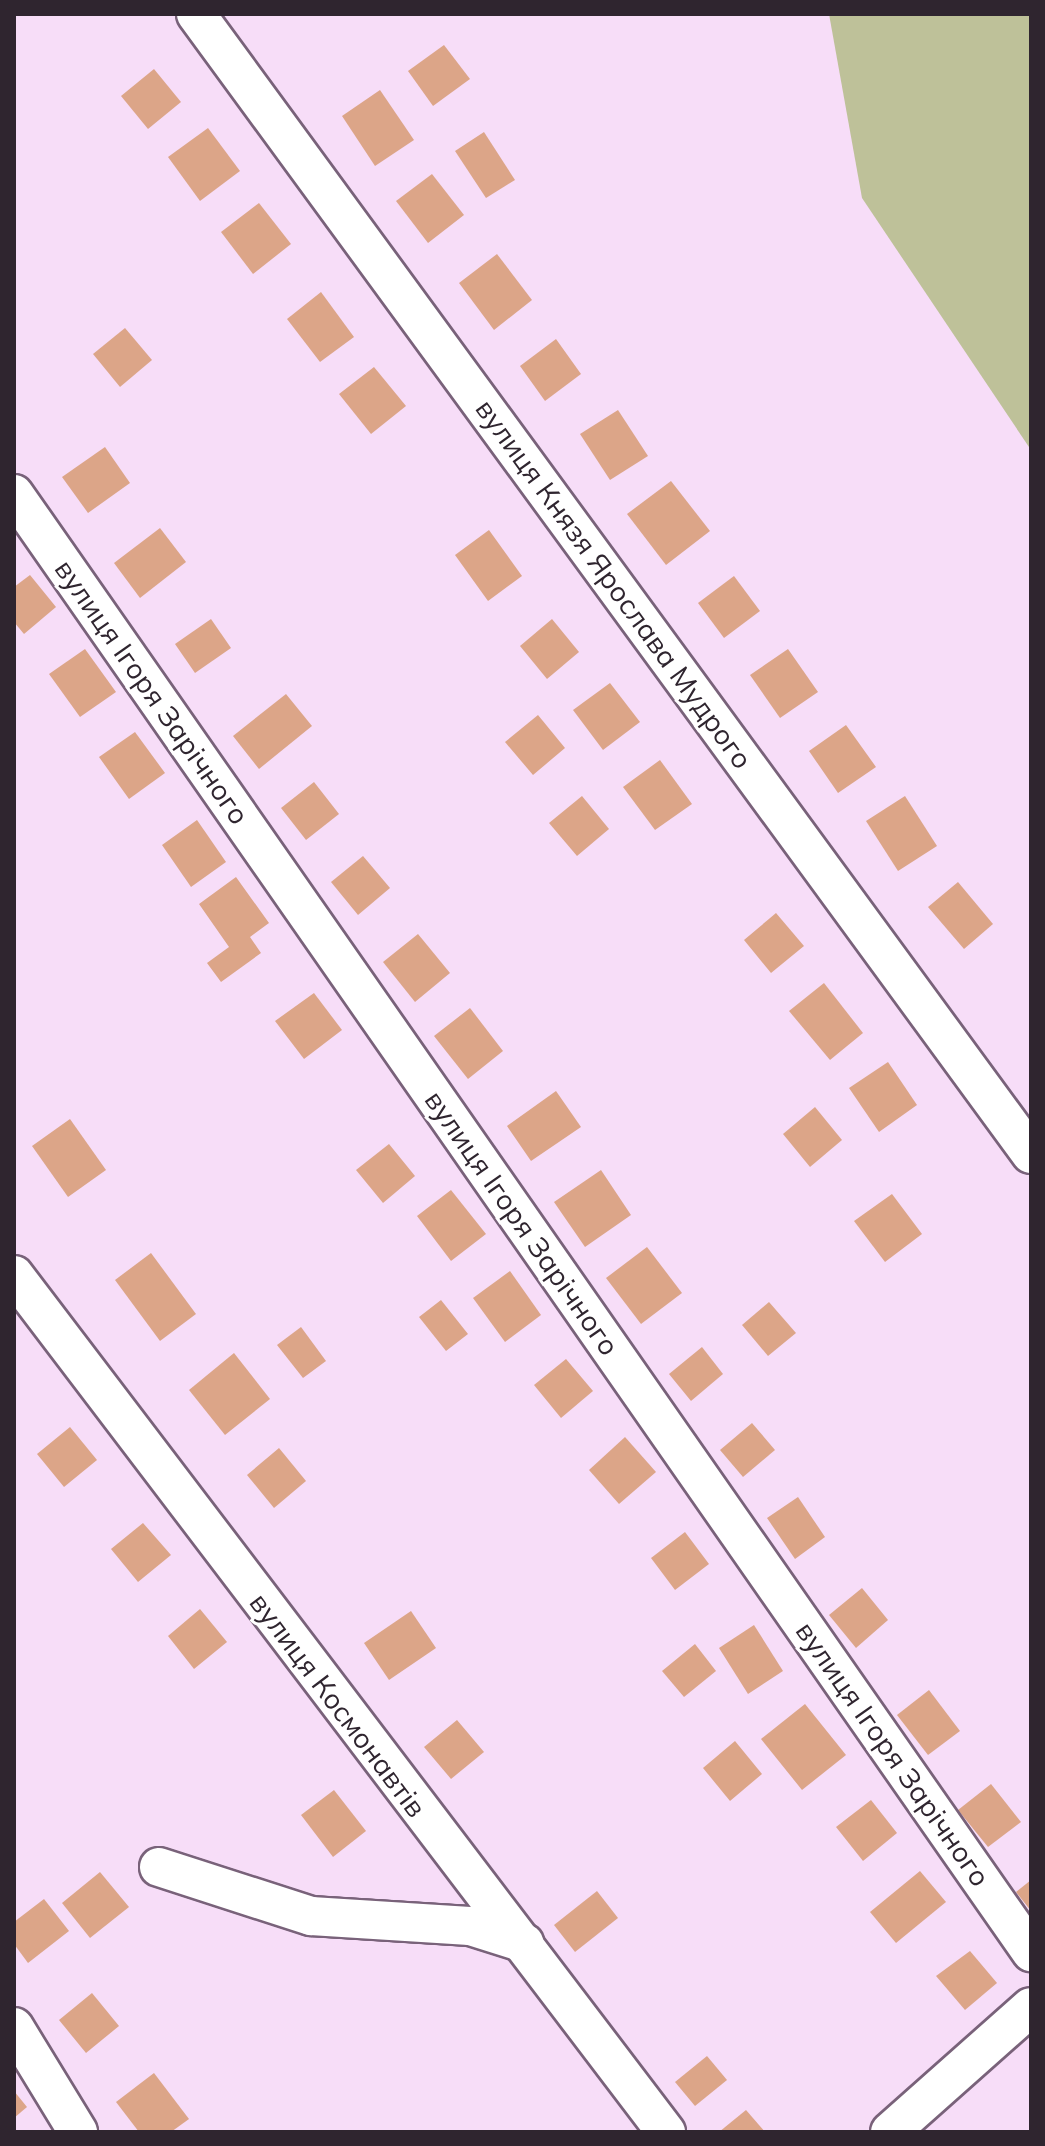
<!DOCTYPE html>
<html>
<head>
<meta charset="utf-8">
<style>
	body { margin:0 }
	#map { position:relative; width:1045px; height:2146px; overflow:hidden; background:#f7ddf8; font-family:Mulish,sans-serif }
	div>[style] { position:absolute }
	.green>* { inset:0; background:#bec199 }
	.building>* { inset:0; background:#dca588 }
	.roads { filter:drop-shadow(2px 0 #79627a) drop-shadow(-2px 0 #79627a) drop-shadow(0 2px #79627a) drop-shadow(0 -2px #79627a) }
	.minor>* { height:38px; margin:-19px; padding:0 19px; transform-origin:19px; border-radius:19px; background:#fff }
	span { translate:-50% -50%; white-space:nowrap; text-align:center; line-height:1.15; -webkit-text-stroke:6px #fff; paint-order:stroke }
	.street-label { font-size:28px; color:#2f252f }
	.frame { position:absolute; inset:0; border:16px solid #2f252f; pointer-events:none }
</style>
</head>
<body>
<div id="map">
	<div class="green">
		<i style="clip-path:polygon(829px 14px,1031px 14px,1031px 450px,862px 198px)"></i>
	</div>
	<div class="building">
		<i style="clip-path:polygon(444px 45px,470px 79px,433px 106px,408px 71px)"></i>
		<i style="clip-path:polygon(154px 69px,181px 102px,148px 129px,121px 96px)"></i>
		<i style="clip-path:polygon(380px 90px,414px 140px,375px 166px,342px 116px)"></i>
		<i style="clip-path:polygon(208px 128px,240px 171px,200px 201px,168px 157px)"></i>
		<i style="clip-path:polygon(484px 132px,515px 180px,486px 198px,455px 151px)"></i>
		<i style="clip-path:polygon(432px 174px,464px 215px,428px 243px,396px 201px)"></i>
		<i style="clip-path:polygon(259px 203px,291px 244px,253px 274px,221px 232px)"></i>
		<i style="clip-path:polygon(497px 254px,532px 300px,494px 330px,459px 283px)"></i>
		<i style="clip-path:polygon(321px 292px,354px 337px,320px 362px,287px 319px)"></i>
		<i style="clip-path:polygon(125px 328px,152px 360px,120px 387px,93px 354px)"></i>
		<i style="clip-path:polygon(556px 339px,581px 374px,545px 401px,520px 366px)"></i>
		<i style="clip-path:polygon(374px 367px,406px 406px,371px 434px,339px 394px)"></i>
		<i style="clip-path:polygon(618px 410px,648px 456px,610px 480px,580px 434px)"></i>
		<i style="clip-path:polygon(105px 447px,130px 483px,88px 513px,62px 477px)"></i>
		<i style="clip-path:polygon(671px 481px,710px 531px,666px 565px,627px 514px)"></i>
		<i style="clip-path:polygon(160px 528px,186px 562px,140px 598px,114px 563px)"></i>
		<i style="clip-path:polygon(489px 530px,522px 576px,488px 601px,455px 555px)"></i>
		<i style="clip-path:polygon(30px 575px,56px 607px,24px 634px,14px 622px,14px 587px)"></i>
		<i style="clip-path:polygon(734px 576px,760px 611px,724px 638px,698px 603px)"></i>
		<i style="clip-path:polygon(211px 619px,231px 648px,195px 673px,175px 644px)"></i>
		<i style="clip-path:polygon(552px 619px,579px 652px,547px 679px,520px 646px)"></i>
		<i style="clip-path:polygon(85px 649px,116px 692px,80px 717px,49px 674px)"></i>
		<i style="clip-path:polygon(788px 649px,818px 692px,780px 718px,750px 675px)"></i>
		<i style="clip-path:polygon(610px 683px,640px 722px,603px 750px,573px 710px)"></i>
		<i style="clip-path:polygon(286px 694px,312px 726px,259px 769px,233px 736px)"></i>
		<i style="clip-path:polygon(538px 715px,565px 748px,533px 775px,505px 742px)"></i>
		<i style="clip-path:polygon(846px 725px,876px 767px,838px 793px,809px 751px)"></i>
		<i style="clip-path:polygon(135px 732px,165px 773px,129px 799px,99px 757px)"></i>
		<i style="clip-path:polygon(660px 760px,692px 804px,655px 830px,623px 787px)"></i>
		<i style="clip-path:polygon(314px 782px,339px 814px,306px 840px,281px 808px)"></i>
		<i style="clip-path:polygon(582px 796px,609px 829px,577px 856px,549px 823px)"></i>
		<i style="clip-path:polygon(905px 796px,937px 846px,898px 871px,866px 821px)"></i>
		<i style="clip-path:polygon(197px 820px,226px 862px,191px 887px,162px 845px)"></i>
		<i style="clip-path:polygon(363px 856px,390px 888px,358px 915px,331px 882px)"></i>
		<i style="clip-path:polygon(236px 877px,269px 923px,250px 937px,261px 953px,221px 982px,207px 963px,229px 947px,199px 904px)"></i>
		<i style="clip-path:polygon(958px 882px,993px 924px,964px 949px,928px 907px)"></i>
		<i style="clip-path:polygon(776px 913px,804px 946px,771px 973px,744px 940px)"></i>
		<i style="clip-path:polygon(418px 934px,450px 973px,415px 1002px,383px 962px)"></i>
		<i style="clip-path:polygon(824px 983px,863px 1033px,830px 1060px,789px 1011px)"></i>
		<i style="clip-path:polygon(314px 993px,342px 1030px,304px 1059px,275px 1021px)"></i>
		<i style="clip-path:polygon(470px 1008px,503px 1051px,468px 1079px,434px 1036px)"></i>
		<i style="clip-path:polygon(888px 1062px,917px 1105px,879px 1132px,849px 1088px)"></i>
		<i style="clip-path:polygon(556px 1091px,581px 1127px,531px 1161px,507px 1126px)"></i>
		<i style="clip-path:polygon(815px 1107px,842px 1140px,810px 1167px,783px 1134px)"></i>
		<i style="clip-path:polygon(70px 1119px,106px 1170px,68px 1197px,32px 1146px)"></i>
		<i style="clip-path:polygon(389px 1144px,415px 1176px,383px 1203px,356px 1170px)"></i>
		<i style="clip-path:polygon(601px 1170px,631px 1215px,585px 1247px,554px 1202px)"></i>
		<i style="clip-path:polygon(451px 1190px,486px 1234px,451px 1261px,417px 1216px)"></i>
		<i style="clip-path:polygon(892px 1194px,922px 1234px,885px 1262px,854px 1221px)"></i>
		<i style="clip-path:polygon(647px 1247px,682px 1293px,641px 1324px,606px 1278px)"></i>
		<i style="clip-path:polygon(151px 1253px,196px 1314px,160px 1341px,115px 1280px)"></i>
		<i style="clip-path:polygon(510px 1271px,541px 1315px,505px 1342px,473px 1298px)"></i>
		<i style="clip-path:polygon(441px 1300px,468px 1334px,446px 1351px,419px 1317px)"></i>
		<i style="clip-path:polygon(769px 1302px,796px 1333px,768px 1356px,742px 1325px)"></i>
		<i style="clip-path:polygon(301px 1327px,326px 1361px,303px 1378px,277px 1345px)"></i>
		<i style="clip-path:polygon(702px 1347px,723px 1374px,691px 1401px,669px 1374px)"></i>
		<i style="clip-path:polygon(234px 1353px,270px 1399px,225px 1435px,189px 1390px)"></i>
		<i style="clip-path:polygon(566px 1359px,593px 1391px,561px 1418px,534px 1385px)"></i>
		<i style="clip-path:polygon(752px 1423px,775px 1450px,743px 1477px,720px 1450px)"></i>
		<i style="clip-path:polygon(70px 1427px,97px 1460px,64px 1487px,37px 1454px)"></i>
		<i style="clip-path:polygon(625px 1437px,656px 1472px,619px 1504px,589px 1470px)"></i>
		<i style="clip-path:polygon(279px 1448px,306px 1481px,274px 1508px,247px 1475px)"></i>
		<i style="clip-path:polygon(798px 1497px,825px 1537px,795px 1559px,767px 1518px)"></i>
		<i style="clip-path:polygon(143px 1523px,171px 1555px,138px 1582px,111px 1549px)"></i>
		<i style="clip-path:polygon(685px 1532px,709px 1564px,675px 1590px,651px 1558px)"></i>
		<i style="clip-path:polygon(862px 1588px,888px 1620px,856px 1648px,829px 1615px)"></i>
		<i style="clip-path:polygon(200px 1609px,227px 1642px,194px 1669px,168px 1636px)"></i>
		<i style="clip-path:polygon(411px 1611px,436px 1648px,389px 1680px,364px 1643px)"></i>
		<i style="clip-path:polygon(754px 1625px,783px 1671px,748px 1694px,719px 1648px)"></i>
		<i style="clip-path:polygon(695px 1644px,716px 1671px,684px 1697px,662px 1671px)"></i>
		<i style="clip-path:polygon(929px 1690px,960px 1731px,928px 1755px,897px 1715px)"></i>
		<i style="clip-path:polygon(805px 1704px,846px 1755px,802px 1790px,761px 1739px)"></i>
		<i style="clip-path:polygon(457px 1720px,484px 1752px,451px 1779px,424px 1747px)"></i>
		<i style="clip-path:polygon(735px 1741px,762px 1774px,730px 1801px,703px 1768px)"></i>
		<i style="clip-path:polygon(991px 1784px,1021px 1822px,988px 1847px,958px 1810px)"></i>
		<i style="clip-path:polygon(334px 1790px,366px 1831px,333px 1857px,301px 1815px)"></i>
		<i style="clip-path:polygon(871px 1800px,897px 1833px,863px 1861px,836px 1827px)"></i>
		<i style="clip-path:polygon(920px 1871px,946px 1902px,896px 1943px,870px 1912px)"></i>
		<i style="clip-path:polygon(100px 1872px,129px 1907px,90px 1938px,62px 1903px)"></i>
		<i style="clip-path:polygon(1031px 1880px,1031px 1911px,1016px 1892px)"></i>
		<i style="clip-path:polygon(597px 1891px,618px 1918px,575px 1952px,554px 1925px)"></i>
		<i style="clip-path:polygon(44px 1899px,69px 1931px,28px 1963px,14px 1944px,14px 1922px)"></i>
		<i style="clip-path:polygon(970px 1951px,997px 1983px,965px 2010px,936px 1976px)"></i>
		<i style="clip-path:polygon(92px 1993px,119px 2026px,86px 2053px,59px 2020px)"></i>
		<i style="clip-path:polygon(707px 2056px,727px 2080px,695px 2106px,675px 2082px)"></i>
		<i style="clip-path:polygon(154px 2073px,189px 2119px,171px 2132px,139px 2132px,116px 2102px)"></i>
		<i style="clip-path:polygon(14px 2091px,27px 2107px,14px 2118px)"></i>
		<i style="clip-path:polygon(746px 2110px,765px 2132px,719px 2132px)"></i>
	</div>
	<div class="roads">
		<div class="minor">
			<i style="left:196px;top:14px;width:1413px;rotate:53.78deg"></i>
			<i style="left:14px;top:494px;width:1778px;rotate:55.1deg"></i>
			<i style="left:14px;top:1275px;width:1077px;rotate:52.74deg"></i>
			<i style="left:159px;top:1867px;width:160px;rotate:17.9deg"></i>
			<i style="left:311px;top:1916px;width:159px;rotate:3.6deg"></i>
			<i style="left:470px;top:1926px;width:57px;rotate:17.5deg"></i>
			<i style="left:14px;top:2027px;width:123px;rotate:58.6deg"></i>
			<i style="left:890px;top:2132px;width:188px;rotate:-41.6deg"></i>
		</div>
	</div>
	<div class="street-label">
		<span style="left:614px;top:584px;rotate:54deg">вулиця Князя Ярослава Мудрого</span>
		<span style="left:152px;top:692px;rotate:55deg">вулиця Ігоря Зарічного</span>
		<span style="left:522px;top:1223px;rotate:55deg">вулиця Ігоря Зарічного</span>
		<span style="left:338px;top:1705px;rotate:53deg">вулиця Космонавтів</span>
		<span style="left:893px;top:1754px;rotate:55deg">вулиця Ігоря Зарічного</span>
	</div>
	<div class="frame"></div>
</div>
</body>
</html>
